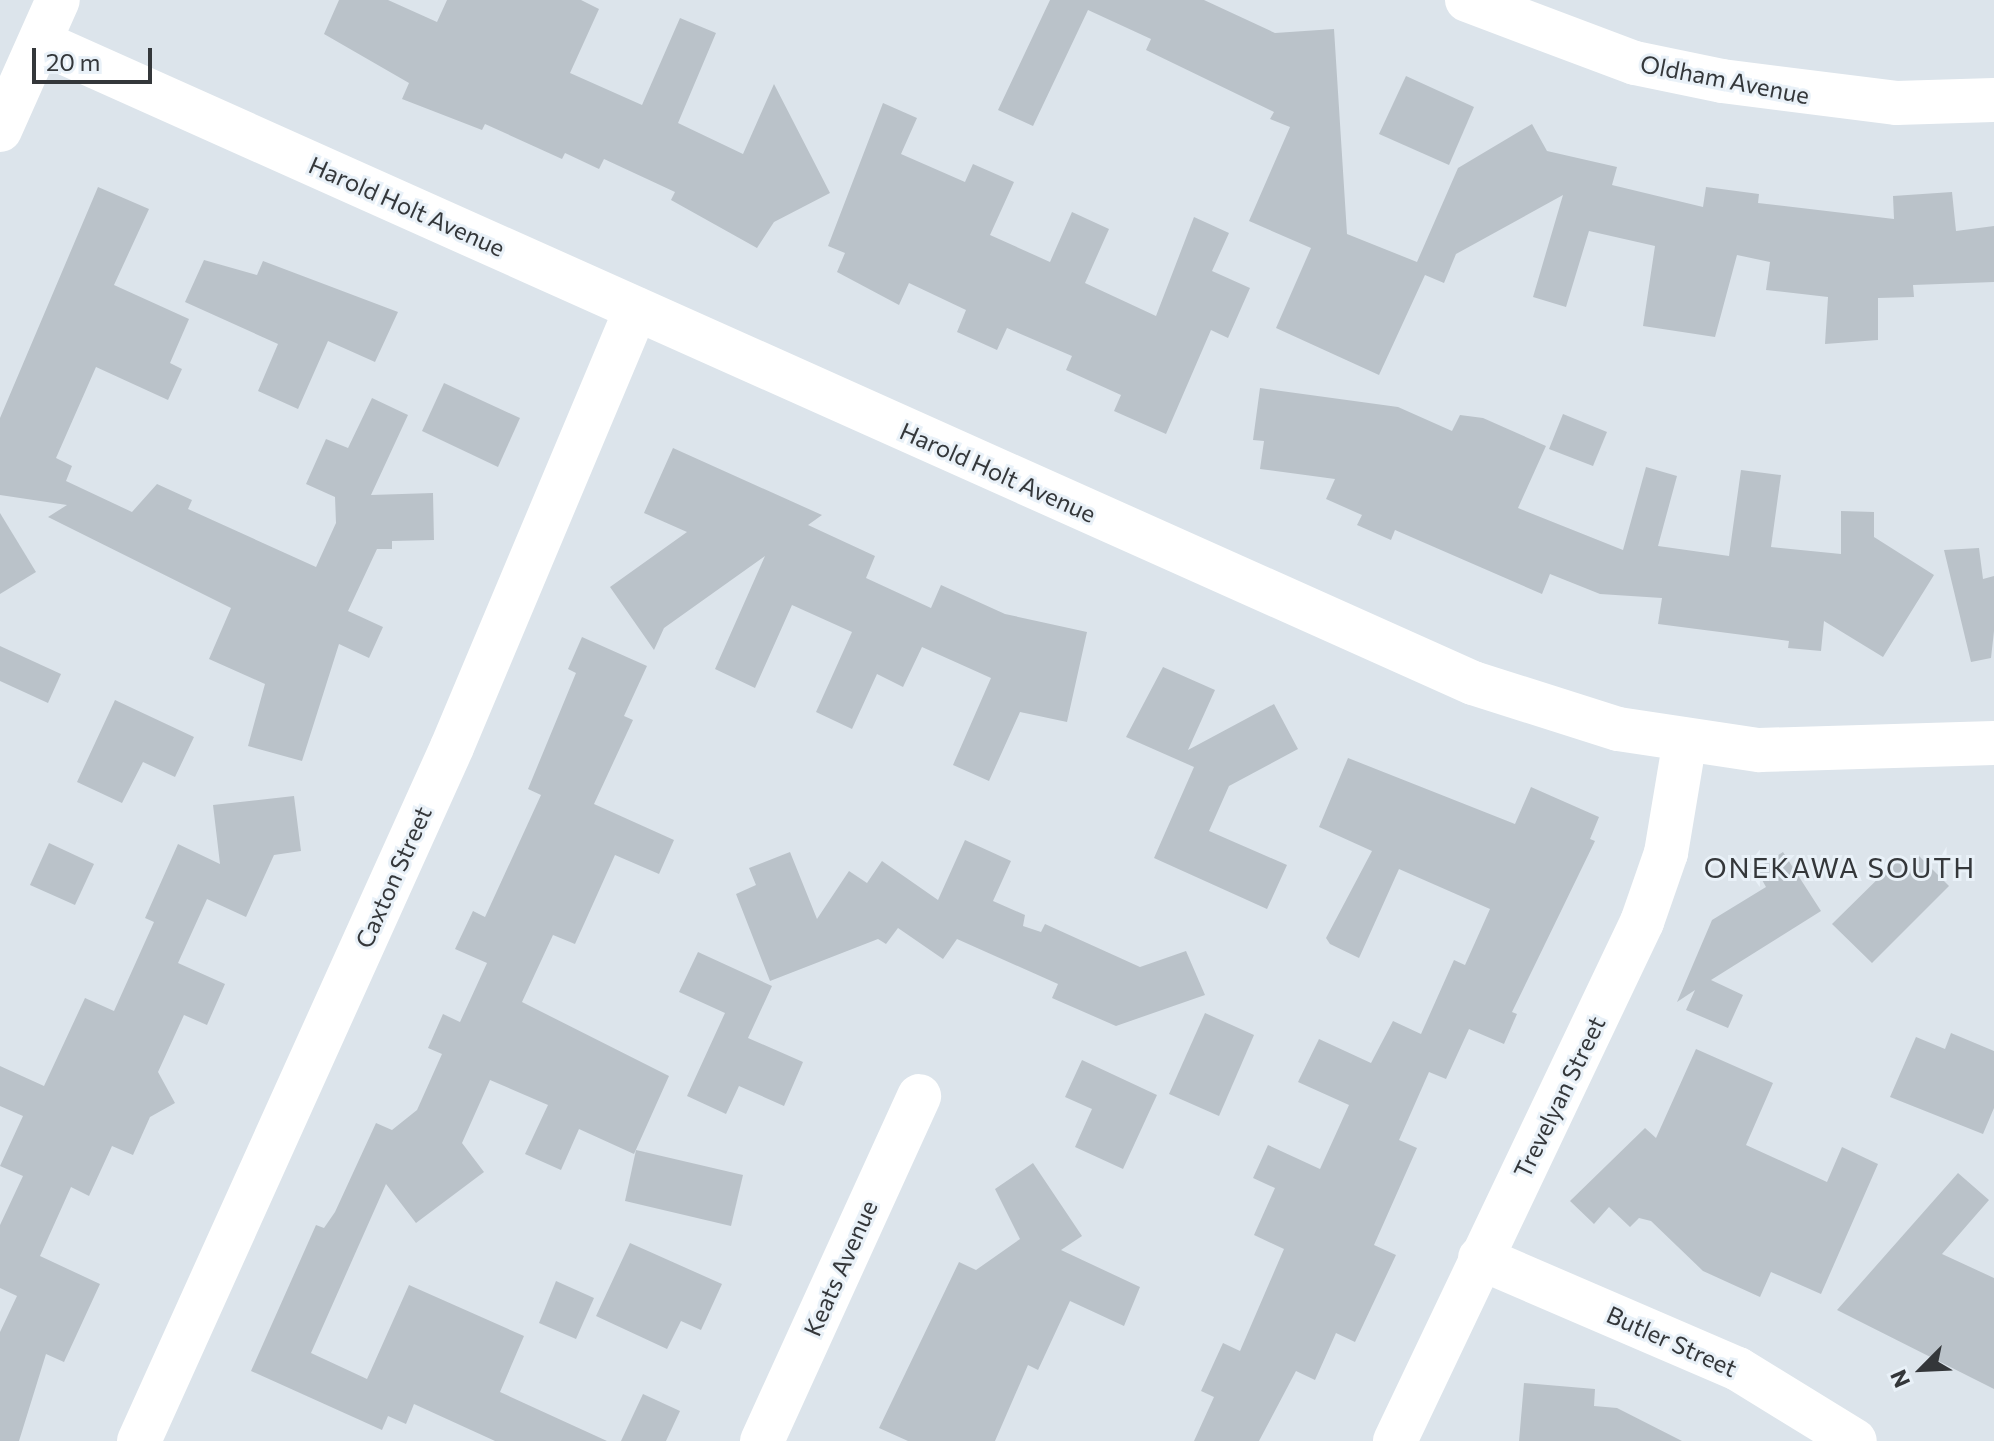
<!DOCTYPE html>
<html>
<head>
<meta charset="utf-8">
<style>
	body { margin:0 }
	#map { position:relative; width:1994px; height:1441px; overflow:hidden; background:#dce4eb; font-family:Commissioner,sans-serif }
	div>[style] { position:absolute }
	.building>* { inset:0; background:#bac2c9 }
	.minor>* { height:44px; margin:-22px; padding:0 22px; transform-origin:22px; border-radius:22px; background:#fff }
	span { translate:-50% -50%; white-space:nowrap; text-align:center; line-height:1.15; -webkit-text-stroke:6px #e9f1f8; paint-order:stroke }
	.street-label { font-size:24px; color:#34373a }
	.quarter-label { font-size:28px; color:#34373a; letter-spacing:2px }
	.north { position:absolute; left:1882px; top:1329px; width:80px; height:80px; -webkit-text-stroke:6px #e9f1f8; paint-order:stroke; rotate:246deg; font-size:22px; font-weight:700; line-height:32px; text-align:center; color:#34373a }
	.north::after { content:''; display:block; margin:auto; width:28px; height:36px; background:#34373a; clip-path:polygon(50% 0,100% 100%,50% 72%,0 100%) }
	.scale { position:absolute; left:32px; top:48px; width:120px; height:36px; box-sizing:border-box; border:4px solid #34373a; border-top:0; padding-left:10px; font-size:24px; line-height:28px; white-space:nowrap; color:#34373a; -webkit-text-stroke:6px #e9f1f8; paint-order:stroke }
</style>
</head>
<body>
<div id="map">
	<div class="building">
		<i style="clip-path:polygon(339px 0,388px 0,437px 22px,447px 0,581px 0,599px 9px,570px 73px,642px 105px,680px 18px,716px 33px,678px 123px,743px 154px,774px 84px,830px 193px,774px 222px,757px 248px,671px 200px,675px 192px,604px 159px,599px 169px,565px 153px,562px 159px,485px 124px,482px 130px,402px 99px,409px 83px,324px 34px)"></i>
		<i style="clip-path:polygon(1050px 0,1204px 0,1275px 33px,1334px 29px,1347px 234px,1417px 262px,1458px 168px,1532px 124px,1547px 151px,1617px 167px,1612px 185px,1703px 207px,1706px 187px,1759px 194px,1758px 203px,1894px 219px,1893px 196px,1952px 192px,1956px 231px,1994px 226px,1994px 282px,1913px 285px,1914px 297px,1878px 298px,1878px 340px,1825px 344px,1828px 297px,1766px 290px,1770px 262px,1737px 255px,1715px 337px,1643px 326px,1655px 246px,1589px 231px,1566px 307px,1533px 297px,1563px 195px,1456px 254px,1444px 283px,1425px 275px,1379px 375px,1276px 328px,1311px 248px,1249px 221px,1290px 127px,1270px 119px,1274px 112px,1146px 50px,1151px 39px,1088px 10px,1033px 126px,998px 110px)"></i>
		<i style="clip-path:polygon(1406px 76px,1474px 107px,1449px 165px,1379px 134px)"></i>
		<i style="clip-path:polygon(883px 103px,917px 118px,901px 154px,965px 182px,973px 164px,1014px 182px,990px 235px,1050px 262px,1072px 212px,1109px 229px,1085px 283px,1156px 316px,1194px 217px,1229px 233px,1212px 271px,1250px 288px,1228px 338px,1211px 330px,1166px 434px,1114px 411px,1121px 395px,1066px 370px,1072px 356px,1007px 328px,997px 350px,957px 332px,966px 310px,909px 283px,899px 305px,837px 272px,845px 253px,828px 246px)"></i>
		<i style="clip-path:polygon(98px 187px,149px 209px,114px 285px,189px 319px,170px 363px,182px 369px,168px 400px,96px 367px,56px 458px,72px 466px,66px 481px,132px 512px,157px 484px,192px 500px,188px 509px,316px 567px,336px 523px,335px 497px,306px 484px,326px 439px,348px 448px,372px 398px,408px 415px,371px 495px,433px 493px,434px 540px,392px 541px,392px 549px,377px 549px,348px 611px,383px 627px,369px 658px,339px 644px,302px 761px,248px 746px,265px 684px,209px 659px,231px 608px,48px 517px,67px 505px,0 495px,0 418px)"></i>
		<i style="clip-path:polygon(204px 260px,257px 275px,263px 261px,398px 312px,375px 362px,328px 341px,298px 409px,258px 391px,278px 344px,185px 302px)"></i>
		<i style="clip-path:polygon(444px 383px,520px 418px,498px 467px,422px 431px)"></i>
		<i style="clip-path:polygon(1260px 388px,1398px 407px,1452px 431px,1460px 415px,1483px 418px,1546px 446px,1518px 508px,1623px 550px,1646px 467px,1677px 476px,1658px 546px,1729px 556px,1741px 470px,1781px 475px,1771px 547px,1841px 554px,1841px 511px,1874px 512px,1874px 537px,1934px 575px,1883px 657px,1824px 621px,1821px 651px,1788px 648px,1789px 641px,1658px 624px,1662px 598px,1600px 594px,1550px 574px,1542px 594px,1395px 530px,1391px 540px,1357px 525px,1362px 515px,1326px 499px,1335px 479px,1260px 469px,1264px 441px,1253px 440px)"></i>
		<i style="clip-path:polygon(1563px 414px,1607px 432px,1593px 466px,1549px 449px)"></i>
		<i style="clip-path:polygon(673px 448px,822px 515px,808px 525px,875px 556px,866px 578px,931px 608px,941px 585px,1005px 614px,1087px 632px,1067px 722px,1020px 712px,989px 781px,953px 765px,991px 678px,922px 647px,903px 687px,877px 674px,852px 729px,816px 712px,852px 632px,792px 605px,755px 688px,715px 669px,765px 556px,664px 628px,654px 650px,610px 587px,687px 532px,644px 513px)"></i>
		<i style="clip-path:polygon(0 513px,36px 572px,0 594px)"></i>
		<i style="clip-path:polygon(1979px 548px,1983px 579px,1994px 576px,1994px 631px,1991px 658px,1971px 662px,1944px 550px)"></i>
		<i style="clip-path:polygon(582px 637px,647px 666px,624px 716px,633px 720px,594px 804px,674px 840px,659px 874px,615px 855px,575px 944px,553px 935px,522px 1002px,669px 1076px,634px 1154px,579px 1129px,561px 1170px,525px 1154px,548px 1105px,490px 1080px,462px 1143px,484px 1172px,416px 1223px,386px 1184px,311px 1353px,367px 1379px,409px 1285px,524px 1336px,500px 1392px,607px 1441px,495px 1441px,414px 1404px,406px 1424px,388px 1416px,382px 1430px,251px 1371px,316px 1225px,324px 1228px,335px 1212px,376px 1123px,392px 1130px,417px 1110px,442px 1054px,428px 1048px,443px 1014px,460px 1022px,487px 963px,455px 949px,473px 911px,485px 917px,541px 795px,528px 789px,576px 673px,568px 669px)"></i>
		<i style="clip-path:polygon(0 646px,61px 674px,48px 703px,0 681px)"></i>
		<i style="clip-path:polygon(1163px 667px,1215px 690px,1188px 750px,1274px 704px,1298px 749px,1229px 786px,1209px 831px,1287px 865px,1267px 909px,1154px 858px,1194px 767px,1126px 737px)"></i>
		<i style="clip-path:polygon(115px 700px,194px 737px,175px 777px,143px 762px,122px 803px,77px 782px)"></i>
		<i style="clip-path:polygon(1348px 758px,1515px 824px,1531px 787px,1599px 817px,1590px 839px,1595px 841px,1512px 1012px,1517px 1014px,1504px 1044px,1469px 1029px,1446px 1079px,1429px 1072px,1399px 1140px,1417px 1148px,1374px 1245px,1396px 1255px,1355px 1342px,1336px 1333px,1315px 1380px,1296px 1371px,1259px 1441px,1194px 1441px,1214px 1397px,1201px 1391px,1223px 1343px,1240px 1351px,1284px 1249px,1254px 1235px,1275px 1188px,1253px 1178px,1268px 1145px,1320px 1169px,1349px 1105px,1298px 1082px,1319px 1039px,1371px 1063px,1393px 1021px,1421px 1034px,1454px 960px,1465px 965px,1490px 909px,1399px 869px,1359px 958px,1330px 944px,1326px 938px,1372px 851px,1319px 827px)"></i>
		<i style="clip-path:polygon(294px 796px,301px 851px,274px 855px,246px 917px,207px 899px,178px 963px,225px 984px,207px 1025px,184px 1015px,158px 1072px,175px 1103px,150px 1117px,133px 1155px,112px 1146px,89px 1196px,71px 1187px,40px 1256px,100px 1284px,64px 1362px,46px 1354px,19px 1441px,0 1441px,0 1332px,17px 1296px,0 1288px,0 1225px,23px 1176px,0 1166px,23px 1116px,0 1106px,0 1066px,44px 1086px,85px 998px,114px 1011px,154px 922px,145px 918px,178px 844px,220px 864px,213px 805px)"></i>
		<i style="clip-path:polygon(965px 840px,1011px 861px,993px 901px,1025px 915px,1023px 926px,1041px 932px,1045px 924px,1140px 967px,1186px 951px,1205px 995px,1116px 1026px,1052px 998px,1058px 984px,957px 939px,943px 959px,898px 928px,886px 944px,878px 939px,770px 981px,736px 894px,756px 885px,749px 868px,790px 852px,817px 919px,849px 871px,867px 883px,882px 861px,938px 900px)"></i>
		<i style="clip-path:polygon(49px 843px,94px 864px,75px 905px,30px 885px)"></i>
		<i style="clip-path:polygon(1783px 852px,1821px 911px,1711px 980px,1743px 995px,1728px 1028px,1686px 1010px,1695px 990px,1677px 1002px,1712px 920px,1766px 887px,1756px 869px)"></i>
		<i style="clip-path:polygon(1919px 856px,1949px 886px,1872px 963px,1832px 924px,1897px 860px,1907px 869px)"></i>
		<i style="clip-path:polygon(698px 952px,772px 986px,748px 1038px,803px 1062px,784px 1106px,739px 1086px,726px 1114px,687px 1096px,725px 1013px,679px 992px)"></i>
		<i style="clip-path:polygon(1205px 1013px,1254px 1035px,1219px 1116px,1169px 1094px)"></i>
		<i style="clip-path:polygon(1951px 1033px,1994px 1051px,1994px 1108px,1983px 1134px,1890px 1097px,1916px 1037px,1945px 1049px)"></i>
		<i style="clip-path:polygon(1696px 1049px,1773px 1083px,1746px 1145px,1827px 1182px,1842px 1147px,1878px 1164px,1821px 1294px,1771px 1272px,1760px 1297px,1703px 1271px,1651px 1221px,1639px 1218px,1630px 1227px,1609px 1207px,1594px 1224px,1570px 1201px,1645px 1128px,1656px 1138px)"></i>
		<i style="clip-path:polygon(1082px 1060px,1157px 1095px,1123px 1169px,1075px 1147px,1092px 1109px,1065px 1097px)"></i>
		<i style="clip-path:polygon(636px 1150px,743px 1175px,731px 1226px,625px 1201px)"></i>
		<i style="clip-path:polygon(1033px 1163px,1082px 1236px,1061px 1250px,1140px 1287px,1124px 1326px,1070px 1301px,1038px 1370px,1028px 1365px,995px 1441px,908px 1441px,879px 1428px,959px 1262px,976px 1270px,1020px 1239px,995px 1189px)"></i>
		<i style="clip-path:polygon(1958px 1173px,1989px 1200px,1942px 1254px,1994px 1278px,1994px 1389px,1837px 1310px)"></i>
		<i style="clip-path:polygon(630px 1243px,722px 1284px,701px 1330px,681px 1321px,667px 1349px,596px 1316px)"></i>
		<i style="clip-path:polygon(556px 1281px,594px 1298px,576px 1339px,539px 1323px)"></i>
		<i style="clip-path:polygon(1524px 1383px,1595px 1389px,1594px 1406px,1617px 1408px,1682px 1441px,1519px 1441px)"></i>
		<i style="clip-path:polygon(643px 1394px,680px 1411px,666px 1441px,621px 1441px)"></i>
	</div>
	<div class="minor">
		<i style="left:1467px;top:0;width:179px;rotate:20.6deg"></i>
		<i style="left:1635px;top:63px;width:89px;rotate:11.7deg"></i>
		<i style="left:1722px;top:81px;width:175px;rotate:7.2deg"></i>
		<i style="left:1896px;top:103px;width:98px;rotate:-1.8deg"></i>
		<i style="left:40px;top:42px;width:1570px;rotate:24.1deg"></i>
		<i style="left:1473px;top:683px;width:152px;rotate:17.6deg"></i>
		<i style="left:1618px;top:729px;width:143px;rotate:8.5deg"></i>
		<i style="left:1759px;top:750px;width:235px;rotate:-1.7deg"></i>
		<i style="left:0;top:130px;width:142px;rotate:-66deg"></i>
		<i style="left:1480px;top:1258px;width:281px;rotate:23.3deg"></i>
		<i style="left:1738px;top:1369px;width:137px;rotate:31.6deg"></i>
		<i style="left:139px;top:1441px;width:761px;rotate:-65.72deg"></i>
		<i style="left:452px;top:747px;width:475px;rotate:-67.2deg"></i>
		<i style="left:762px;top:1441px;width:379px;rotate:-65.5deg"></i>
		<i style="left:1395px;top:1441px;width:575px;rotate:-64.55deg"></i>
		<i style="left:1642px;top:922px;width:73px;rotate:-70.8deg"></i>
		<i style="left:1666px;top:853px;width:115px;rotate:-80.5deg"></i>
	</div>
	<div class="street-label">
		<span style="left:1725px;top:79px;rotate:11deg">Oldham Avenue</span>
		<span style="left:407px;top:206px;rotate:24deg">Harold Holt Avenue</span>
		<span style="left:998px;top:472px;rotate:24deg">Harold Holt Avenue</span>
		<span style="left:393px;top:877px;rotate:-66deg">Caxton Street</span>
		<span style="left:1559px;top:1097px;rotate:-64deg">Trevelyan Street</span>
		<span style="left:840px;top:1268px;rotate:-66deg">Keats Avenue</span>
		<span style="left:1672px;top:1341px;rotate:24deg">Butler Street</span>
	</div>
	<div class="quarter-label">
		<span style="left:1840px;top:867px">ONEKAWA SOUTH</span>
	</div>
	<div class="north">N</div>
	<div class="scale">20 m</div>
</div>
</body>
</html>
